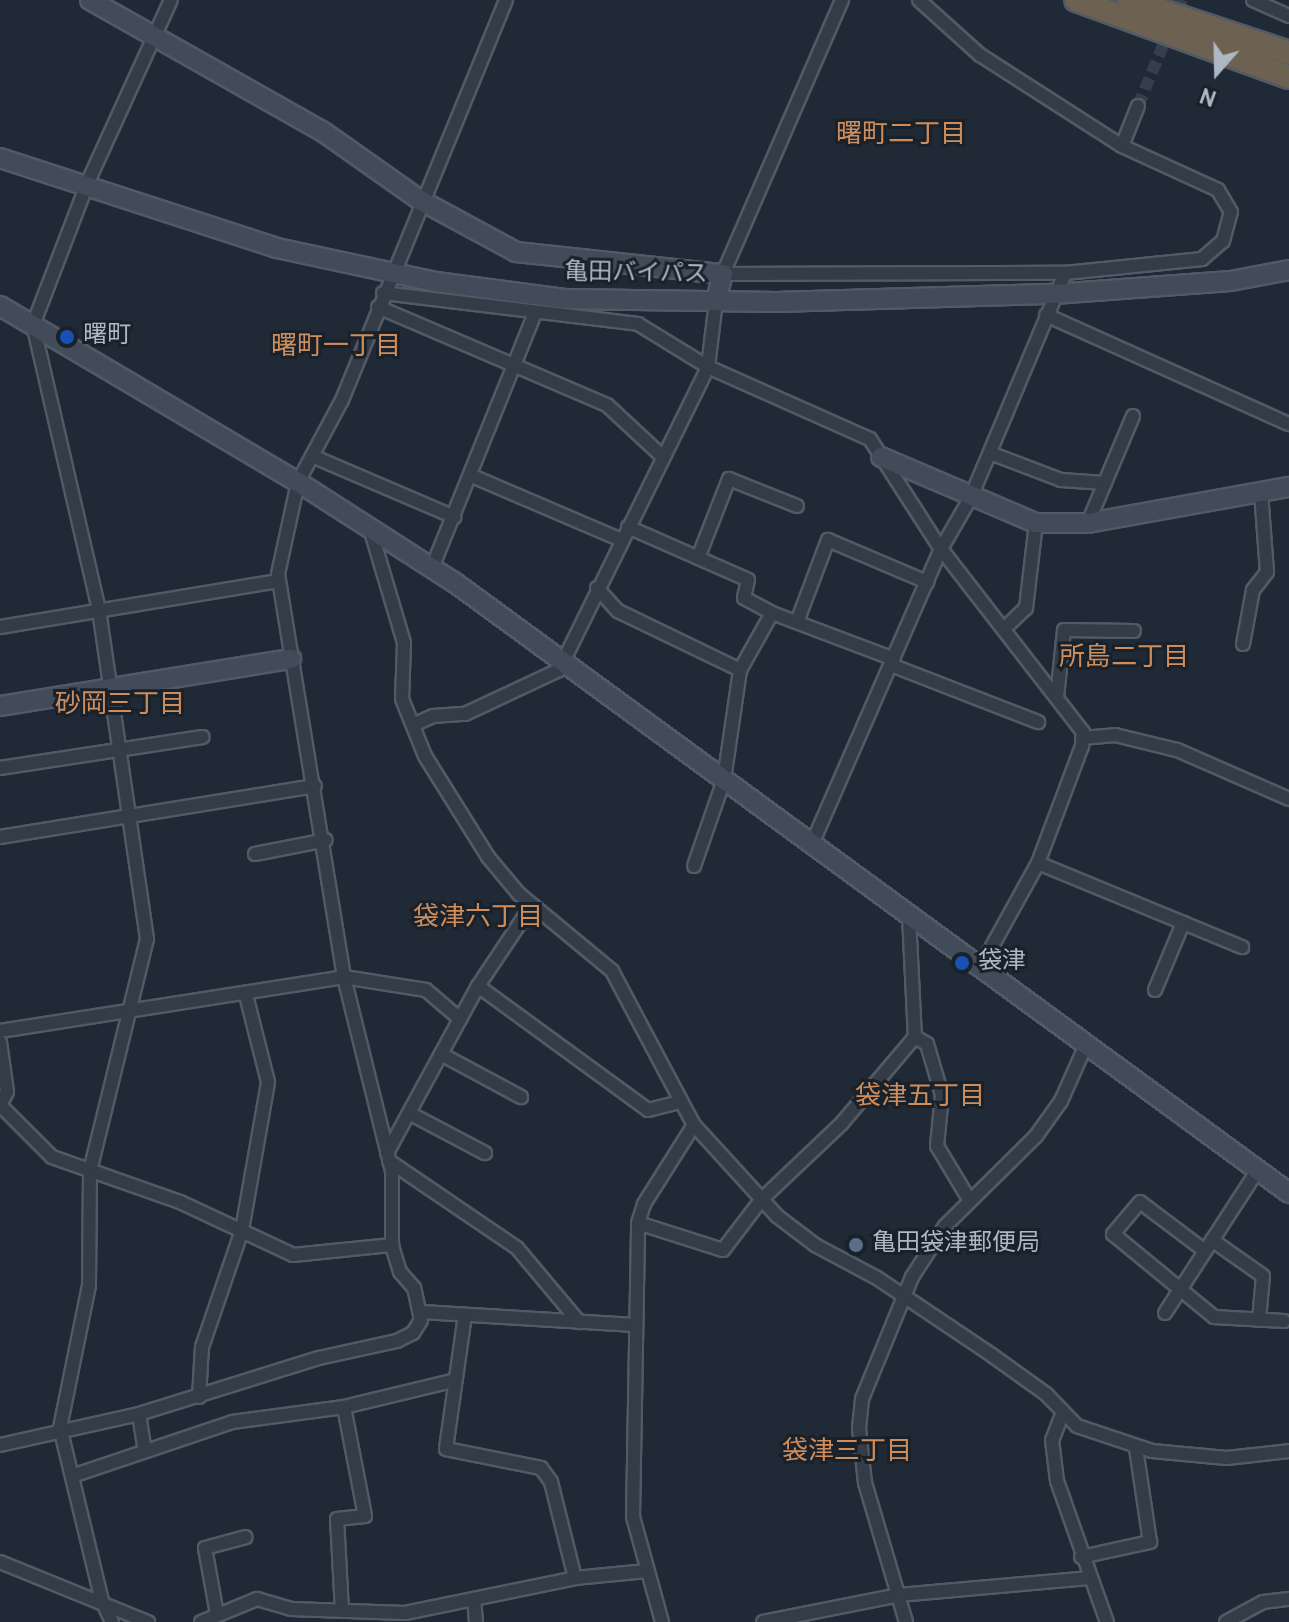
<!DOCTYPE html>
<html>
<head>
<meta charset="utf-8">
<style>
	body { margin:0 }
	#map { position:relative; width:1289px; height:1622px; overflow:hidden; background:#202a36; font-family:Overpass,"Noto Sans JP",sans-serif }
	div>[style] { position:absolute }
	.street-tunnel>* { height:12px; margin-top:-6px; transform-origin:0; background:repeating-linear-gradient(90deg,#353f4b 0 12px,transparent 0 18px) }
	.roads { filter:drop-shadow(2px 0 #515a65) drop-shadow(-2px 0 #515a65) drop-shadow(0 2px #515a65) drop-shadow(0 -2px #515a65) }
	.street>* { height:12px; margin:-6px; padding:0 6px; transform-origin:6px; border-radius:6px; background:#343c47 }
	.secondary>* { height:18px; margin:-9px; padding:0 9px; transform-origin:9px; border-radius:9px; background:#424b5a }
	.highway>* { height:22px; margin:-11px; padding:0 11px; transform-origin:11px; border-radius:11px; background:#6d6151 }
	.dots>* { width:22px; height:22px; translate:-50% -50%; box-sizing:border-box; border:4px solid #19212b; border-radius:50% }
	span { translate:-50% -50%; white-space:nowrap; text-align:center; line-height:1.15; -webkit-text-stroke:6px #19212b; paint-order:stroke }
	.street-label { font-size:24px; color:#aeb7c4 }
	.poi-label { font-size:24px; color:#aeb7c4 }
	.left { translate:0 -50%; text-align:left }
	.neighbourhood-label { font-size:26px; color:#d08d5c }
	.north { position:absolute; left:1177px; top:32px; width:80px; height:80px; -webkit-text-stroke:6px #19212b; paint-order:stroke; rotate:200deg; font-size:22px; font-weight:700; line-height:32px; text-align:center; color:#aeb7c4 }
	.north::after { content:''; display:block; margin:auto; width:28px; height:36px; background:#aeb7c4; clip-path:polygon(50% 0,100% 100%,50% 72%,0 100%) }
</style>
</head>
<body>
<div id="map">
	<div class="street-tunnel">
		<i style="left:1138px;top:106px;width:115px;rotate:-67.5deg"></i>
	</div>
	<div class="roads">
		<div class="street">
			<i style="left:842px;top:0;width:299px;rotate:113.5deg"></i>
			<i style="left:723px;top:274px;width:342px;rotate:-0.2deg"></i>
			<i style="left:1065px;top:273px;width:138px;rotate:-5.8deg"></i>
			<i style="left:1202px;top:259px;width:28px;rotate:-41deg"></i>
			<i style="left:1223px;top:241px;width:30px;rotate:-75deg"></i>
			<i style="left:1231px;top:212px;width:26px;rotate:-121deg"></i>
			<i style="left:1218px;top:190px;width:106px;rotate:-155.4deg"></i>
			<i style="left:1122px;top:146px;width:169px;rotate:-147.3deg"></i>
			<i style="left:980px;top:55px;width:82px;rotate:-138deg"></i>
			<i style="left:1253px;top:0;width:39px;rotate:24deg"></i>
			<i style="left:1122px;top:146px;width:43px;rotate:-68.2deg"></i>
			<i style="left:383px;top:293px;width:257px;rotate:6.9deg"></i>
			<i style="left:638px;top:324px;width:82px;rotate:31.6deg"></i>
			<i style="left:708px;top:367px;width:177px;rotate:24deg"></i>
			<i style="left:870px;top:439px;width:131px;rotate:57.2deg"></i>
			<i style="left:941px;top:549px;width:232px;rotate:52.2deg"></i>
			<i style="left:1083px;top:732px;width:14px;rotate:94deg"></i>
			<i style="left:1082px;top:746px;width:125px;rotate:110.6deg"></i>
			<i style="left:1038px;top:863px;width:120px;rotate:118.9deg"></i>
			<i style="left:378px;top:307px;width:249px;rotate:23.2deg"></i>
			<i style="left:607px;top:405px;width:76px;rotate:42.9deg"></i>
			<i style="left:1046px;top:315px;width:266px;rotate:24.2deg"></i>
			<i style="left:990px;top:453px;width:76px;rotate:20.8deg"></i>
			<i style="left:1061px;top:480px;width:44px;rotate:3.9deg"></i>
			<i style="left:312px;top:456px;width:155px;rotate:23.2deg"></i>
			<i style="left:472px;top:476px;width:162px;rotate:23.2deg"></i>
			<i style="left:1088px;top:523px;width:116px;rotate:-67.2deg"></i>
			<i style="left:628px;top:527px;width:131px;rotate:23.8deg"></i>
			<i style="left:748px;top:580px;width:18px;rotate:103deg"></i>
			<i style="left:744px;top:598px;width:32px;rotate:28deg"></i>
			<i style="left:772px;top:613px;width:130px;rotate:20.7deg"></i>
			<i style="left:370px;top:528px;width:120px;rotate:73.5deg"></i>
			<i style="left:404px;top:643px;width:56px;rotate:92deg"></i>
			<i style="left:402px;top:699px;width:61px;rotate:68deg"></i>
			<i style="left:425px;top:756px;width:119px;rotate:58deg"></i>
			<i style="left:488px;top:857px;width:48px;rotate:50deg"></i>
			<i style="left:519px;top:894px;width:121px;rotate:39.6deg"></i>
			<i style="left:612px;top:971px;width:174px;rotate:62deg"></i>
			<i style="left:694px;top:1125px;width:123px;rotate:47.6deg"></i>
			<i style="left:777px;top:1216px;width:48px;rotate:37.3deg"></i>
			<i style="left:815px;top:1245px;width:70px;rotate:28deg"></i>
			<i style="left:877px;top:1278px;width:140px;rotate:33.9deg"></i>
			<i style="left:993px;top:1356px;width:65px;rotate:35.6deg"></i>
			<i style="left:1046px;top:1394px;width:45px;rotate:45.9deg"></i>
			<i style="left:1077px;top:1426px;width:79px;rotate:18.4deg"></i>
			<i style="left:1152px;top:1451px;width:75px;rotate:5.3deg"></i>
			<i style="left:1227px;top:1458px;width:62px;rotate:-6.4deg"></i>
			<i style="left:698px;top:558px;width:85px;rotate:-68.6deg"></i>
			<i style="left:729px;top:479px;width:73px;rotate:21.7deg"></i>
			<i style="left:432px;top:568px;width:275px;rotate:-68deg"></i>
			<i style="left:597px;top:588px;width:31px;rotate:48deg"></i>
			<i style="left:618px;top:611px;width:136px;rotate:25.8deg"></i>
			<i style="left:797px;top:622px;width:88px;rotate:-69.3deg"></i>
			<i style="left:828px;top:540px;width:108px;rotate:23deg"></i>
			<i style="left:0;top:627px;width:282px;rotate:-9.4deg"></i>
			<i style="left:1004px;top:629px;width:30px;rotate:-44deg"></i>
			<i style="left:1026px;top:608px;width:86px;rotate:-83.3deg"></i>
			<i style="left:1243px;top:644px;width:55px;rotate:-79.5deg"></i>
			<i style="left:1253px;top:590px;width:23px;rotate:-52deg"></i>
			<i style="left:1267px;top:572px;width:79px;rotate:-94.3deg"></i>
			<i style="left:891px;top:665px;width:158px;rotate:21.2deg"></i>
			<i style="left:1057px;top:697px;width:67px;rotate:-84deg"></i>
			<i style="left:1064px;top:630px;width:70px;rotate:0.8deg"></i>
			<i style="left:413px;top:725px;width:22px;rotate:-24deg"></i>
			<i style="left:433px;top:716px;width:32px;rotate:-4deg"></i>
			<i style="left:465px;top:714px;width:104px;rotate:-25.1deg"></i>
			<i style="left:559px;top:670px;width:338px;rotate:-63.8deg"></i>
			<i style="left:708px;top:367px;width:66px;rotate:-83.1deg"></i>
			<i style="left:1082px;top:738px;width:33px;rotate:-5deg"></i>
			<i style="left:1115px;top:735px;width:64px;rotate:13.6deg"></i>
			<i style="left:1177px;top:750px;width:122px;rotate:23.6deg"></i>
			<i style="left:0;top:768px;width:205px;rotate:-8.7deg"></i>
			<i style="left:0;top:837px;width:319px;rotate:-9.2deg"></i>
			<i style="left:812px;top:844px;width:322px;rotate:-66.4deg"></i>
			<i style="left:941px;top:549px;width:60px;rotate:-60deg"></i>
			<i style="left:971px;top:497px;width:243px;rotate:-67.2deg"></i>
			<i style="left:255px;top:854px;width:72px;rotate:-11.2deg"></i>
			<i style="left:1038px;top:863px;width:221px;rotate:22.4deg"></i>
			<i style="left:694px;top:866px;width:91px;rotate:-70.8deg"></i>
			<i style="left:724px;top:780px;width:111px;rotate:-81.7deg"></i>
			<i style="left:740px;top:670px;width:65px;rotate:-60.7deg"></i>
			<i style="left:909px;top:916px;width:121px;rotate:87.2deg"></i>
			<i style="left:915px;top:1037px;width:14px;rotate:30deg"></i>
			<i style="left:927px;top:1044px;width:53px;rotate:73.6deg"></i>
			<i style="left:942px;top:1095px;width:51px;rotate:95.6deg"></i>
			<i style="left:937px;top:1146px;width:64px;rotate:59deg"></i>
			<i style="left:478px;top:986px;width:210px;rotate:36.1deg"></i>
			<i style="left:648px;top:1110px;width:33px;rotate:-14deg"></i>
			<i style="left:1155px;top:990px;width:73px;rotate:-67.3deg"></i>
			<i style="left:0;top:1031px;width:348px;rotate:-8.9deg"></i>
			<i style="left:344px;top:977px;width:83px;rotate:9deg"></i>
			<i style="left:426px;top:990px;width:45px;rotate:40.5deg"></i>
			<i style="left:0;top:1042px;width:50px;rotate:82deg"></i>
			<i style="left:7px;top:1092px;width:15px;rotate:118deg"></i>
			<i style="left:441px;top:1054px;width:91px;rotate:28.3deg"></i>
			<i style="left:0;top:1105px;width:74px;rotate:45deg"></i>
			<i style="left:52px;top:1157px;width:136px;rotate:19.4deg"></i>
			<i style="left:180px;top:1202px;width:125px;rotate:25.1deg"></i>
			<i style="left:293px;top:1255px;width:100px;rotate:-5.8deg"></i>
			<i style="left:409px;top:1113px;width:86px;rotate:27.8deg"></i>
			<i style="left:387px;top:1153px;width:190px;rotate:-61.4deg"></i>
			<i style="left:478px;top:986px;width:97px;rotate:-56.3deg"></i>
			<i style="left:389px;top:1161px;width:155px;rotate:34.2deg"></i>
			<i style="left:517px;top:1248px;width:97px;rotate:50deg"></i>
			<i style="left:638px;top:1223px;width:89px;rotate:17.6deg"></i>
			<i style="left:723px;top:1250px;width:64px;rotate:-52.6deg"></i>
			<i style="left:762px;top:1199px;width:110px;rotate:-43.5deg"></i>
			<i style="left:842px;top:1123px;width:113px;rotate:-49.7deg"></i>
			<i style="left:1212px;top:1240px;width:62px;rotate:35.2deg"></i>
			<i style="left:1263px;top:1276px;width:44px;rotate:95.2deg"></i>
			<i style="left:1205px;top:1251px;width:81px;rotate:-143deg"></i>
			<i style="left:1140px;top:1202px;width:42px;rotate:130.2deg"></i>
			<i style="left:1113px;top:1234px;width:131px;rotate:39.4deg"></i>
			<i style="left:1214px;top:1317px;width:70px;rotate:3.3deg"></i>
			<i style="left:422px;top:1312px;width:213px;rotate:3.5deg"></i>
			<i style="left:1165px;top:1313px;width:171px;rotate:-57deg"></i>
			<i style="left:465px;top:1315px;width:135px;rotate:98.1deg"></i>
			<i style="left:446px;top:1449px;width:97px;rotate:11.3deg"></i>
			<i style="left:541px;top:1468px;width:17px;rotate:54deg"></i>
			<i style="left:551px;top:1482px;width:99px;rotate:76deg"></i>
			<i style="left:199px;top:1397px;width:50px;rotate:-86.6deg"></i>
			<i style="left:202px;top:1347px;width:124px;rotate:-71.1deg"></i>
			<i style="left:242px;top:1230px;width:150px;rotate:-80deg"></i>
			<i style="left:268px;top:1082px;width:90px;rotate:-104.2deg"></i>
			<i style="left:1063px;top:1412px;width:30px;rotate:111deg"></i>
			<i style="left:1052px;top:1440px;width:41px;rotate:83deg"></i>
			<i style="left:1057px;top:1481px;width:150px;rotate:70.5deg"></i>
			<i style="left:139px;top:1414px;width:37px;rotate:81deg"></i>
			<i style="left:0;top:1445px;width:142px;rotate:-12.6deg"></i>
			<i style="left:139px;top:1414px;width:189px;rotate:-17.3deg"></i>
			<i style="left:319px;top:1358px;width:80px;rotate:-12.3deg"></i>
			<i style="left:397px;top:1341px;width:18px;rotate:-27deg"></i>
			<i style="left:413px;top:1333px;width:15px;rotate:-58deg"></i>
			<i style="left:421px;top:1320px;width:33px;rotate:-102deg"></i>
			<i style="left:414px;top:1288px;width:21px;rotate:-131deg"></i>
			<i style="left:400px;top:1272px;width:28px;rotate:-107deg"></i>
			<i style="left:392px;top:1245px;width:74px;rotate:-90deg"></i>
			<i style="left:392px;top:1171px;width:200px;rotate:-103.9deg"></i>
			<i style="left:344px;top:977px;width:408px;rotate:-99.3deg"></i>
			<i style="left:278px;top:574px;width:94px;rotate:-77.7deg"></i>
			<i style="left:298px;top:482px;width:93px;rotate:-61.8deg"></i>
			<i style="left:342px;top:400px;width:432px;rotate:-67.7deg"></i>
			<i style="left:72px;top:1476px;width:169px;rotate:-18.6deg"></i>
			<i style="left:232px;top:1422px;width:113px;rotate:-7.6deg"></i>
			<i style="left:344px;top:1407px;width:111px;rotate:-13.5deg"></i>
			<i style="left:1081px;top:1557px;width:71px;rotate:-12.3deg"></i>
			<i style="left:1150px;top:1542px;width:95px;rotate:-98.5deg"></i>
			<i style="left:0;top:1562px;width:160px;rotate:22.1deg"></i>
			<i style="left:474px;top:1599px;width:23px;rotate:85deg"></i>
			<i style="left:342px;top:1611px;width:92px;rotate:-93.1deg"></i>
			<i style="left:337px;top:1519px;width:28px;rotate:-6deg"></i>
			<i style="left:365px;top:1516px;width:111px;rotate:-100.9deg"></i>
			<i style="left:217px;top:1614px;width:67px;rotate:-100.3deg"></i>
			<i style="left:205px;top:1548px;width:42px;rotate:-15deg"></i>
			<i style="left:112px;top:1622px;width:23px;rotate:-115deg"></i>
			<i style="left:102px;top:1601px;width:178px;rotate:-103.6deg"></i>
			<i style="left:60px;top:1428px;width:145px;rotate:-78.5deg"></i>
			<i style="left:89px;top:1286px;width:115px;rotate:-89.5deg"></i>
			<i style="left:90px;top:1171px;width:239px;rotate:-76.2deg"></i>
			<i style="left:147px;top:939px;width:332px;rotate:-98.3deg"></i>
			<i style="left:99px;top:610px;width:293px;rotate:-103deg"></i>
			<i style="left:33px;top:325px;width:151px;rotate:-69deg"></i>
			<i style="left:87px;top:184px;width:202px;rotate:-65.5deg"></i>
			<i style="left:201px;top:1622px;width:61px;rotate:-22.3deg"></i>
			<i style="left:257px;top:1599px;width:35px;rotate:16deg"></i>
			<i style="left:291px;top:1609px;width:114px;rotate:2deg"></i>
			<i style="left:405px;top:1613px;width:174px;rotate:-11.6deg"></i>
			<i style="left:575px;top:1578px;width:72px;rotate:-5.6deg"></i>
			<i style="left:662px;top:1622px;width:109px;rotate:-105.4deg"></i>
			<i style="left:633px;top:1517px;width:294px;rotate:-89deg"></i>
			<i style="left:638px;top:1223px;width:20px;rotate:-72deg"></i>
			<i style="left:644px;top:1204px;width:93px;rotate:-57.7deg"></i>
			<i style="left:763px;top:1622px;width:139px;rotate:-11.2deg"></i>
			<i style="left:899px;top:1595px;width:190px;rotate:-5.1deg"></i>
			<i style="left:906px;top:1622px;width:145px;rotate:-106.4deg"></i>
			<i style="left:865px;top:1483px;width:55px;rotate:-96.2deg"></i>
			<i style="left:859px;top:1428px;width:29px;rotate:-84deg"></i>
			<i style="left:862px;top:1399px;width:132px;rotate:-67.7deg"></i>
			<i style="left:912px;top:1277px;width:61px;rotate:-57.1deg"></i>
			<i style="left:945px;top:1226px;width:128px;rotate:-44.7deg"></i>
			<i style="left:1036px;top:1136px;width:43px;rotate:-54.5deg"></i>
			<i style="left:1061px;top:1101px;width:59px;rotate:-66deg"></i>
			<i style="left:1226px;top:1622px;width:42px;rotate:-28.4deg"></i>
			<i style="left:1263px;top:1602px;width:26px;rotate:-7deg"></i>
		</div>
		<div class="secondary">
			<i style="left:90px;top:0;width:270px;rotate:29.5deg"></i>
			<i style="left:325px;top:133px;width:116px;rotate:35.2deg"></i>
			<i style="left:420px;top:200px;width:109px;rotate:28.4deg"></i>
			<i style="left:516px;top:252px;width:208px;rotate:6.1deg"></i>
			<i style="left:723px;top:274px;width:28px;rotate:105deg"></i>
			<i style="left:0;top:158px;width:291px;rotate:18deg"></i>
			<i style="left:277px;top:248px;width:163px;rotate:12.1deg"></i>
			<i style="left:436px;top:282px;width:130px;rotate:7.5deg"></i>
			<i style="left:565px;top:299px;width:212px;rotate:0.8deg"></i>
			<i style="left:777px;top:302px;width:277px;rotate:-1.7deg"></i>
			<i style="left:1054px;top:294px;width:177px;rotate:-4.2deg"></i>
			<i style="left:1231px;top:281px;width:59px;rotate:-10.7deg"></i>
			<i style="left:0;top:306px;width:346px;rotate:30.6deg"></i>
			<i style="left:298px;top:482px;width:185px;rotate:32.7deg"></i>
			<i style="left:454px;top:582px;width:1035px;rotate:36.19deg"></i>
			<i style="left:881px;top:457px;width:168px;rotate:23.1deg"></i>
			<i style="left:1036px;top:523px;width:52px"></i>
			<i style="left:1088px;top:523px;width:204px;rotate:-10.2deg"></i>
			<i style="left:0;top:706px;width:295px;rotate:-9.2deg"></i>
		</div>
		<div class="highway">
			<i style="left:1076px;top:0;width:226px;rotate:19.9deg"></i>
			<i style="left:1129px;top:0;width:169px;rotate:18.3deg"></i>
		</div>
	</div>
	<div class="dots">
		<i style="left:67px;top:337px;background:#1a4fb4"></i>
		<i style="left:962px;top:963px;background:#1a4fb4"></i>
		<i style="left:856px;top:1245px;background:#5c6f8a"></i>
	</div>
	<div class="street-label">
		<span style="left:636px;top:275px;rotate:1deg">亀田バイパス</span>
	</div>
	<div class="poi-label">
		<span class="left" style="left:83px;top:337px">曙町</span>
		<span class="left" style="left:978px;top:963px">袋津</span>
		<span class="left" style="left:872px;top:1245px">亀田袋津郵便局</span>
	</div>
	<div class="neighbourhood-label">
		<span style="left:901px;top:136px">曙町二丁目</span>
		<span style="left:336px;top:348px">曙町一丁目</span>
		<span style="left:1124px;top:659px">所島二丁目</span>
		<span style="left:120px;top:706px">砂岡三丁目</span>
		<span style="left:478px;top:919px">袋津六丁目</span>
		<span style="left:920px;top:1098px">袋津五丁目</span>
		<span style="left:847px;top:1453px">袋津三丁目</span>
	</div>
	<div class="north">N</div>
</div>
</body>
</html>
